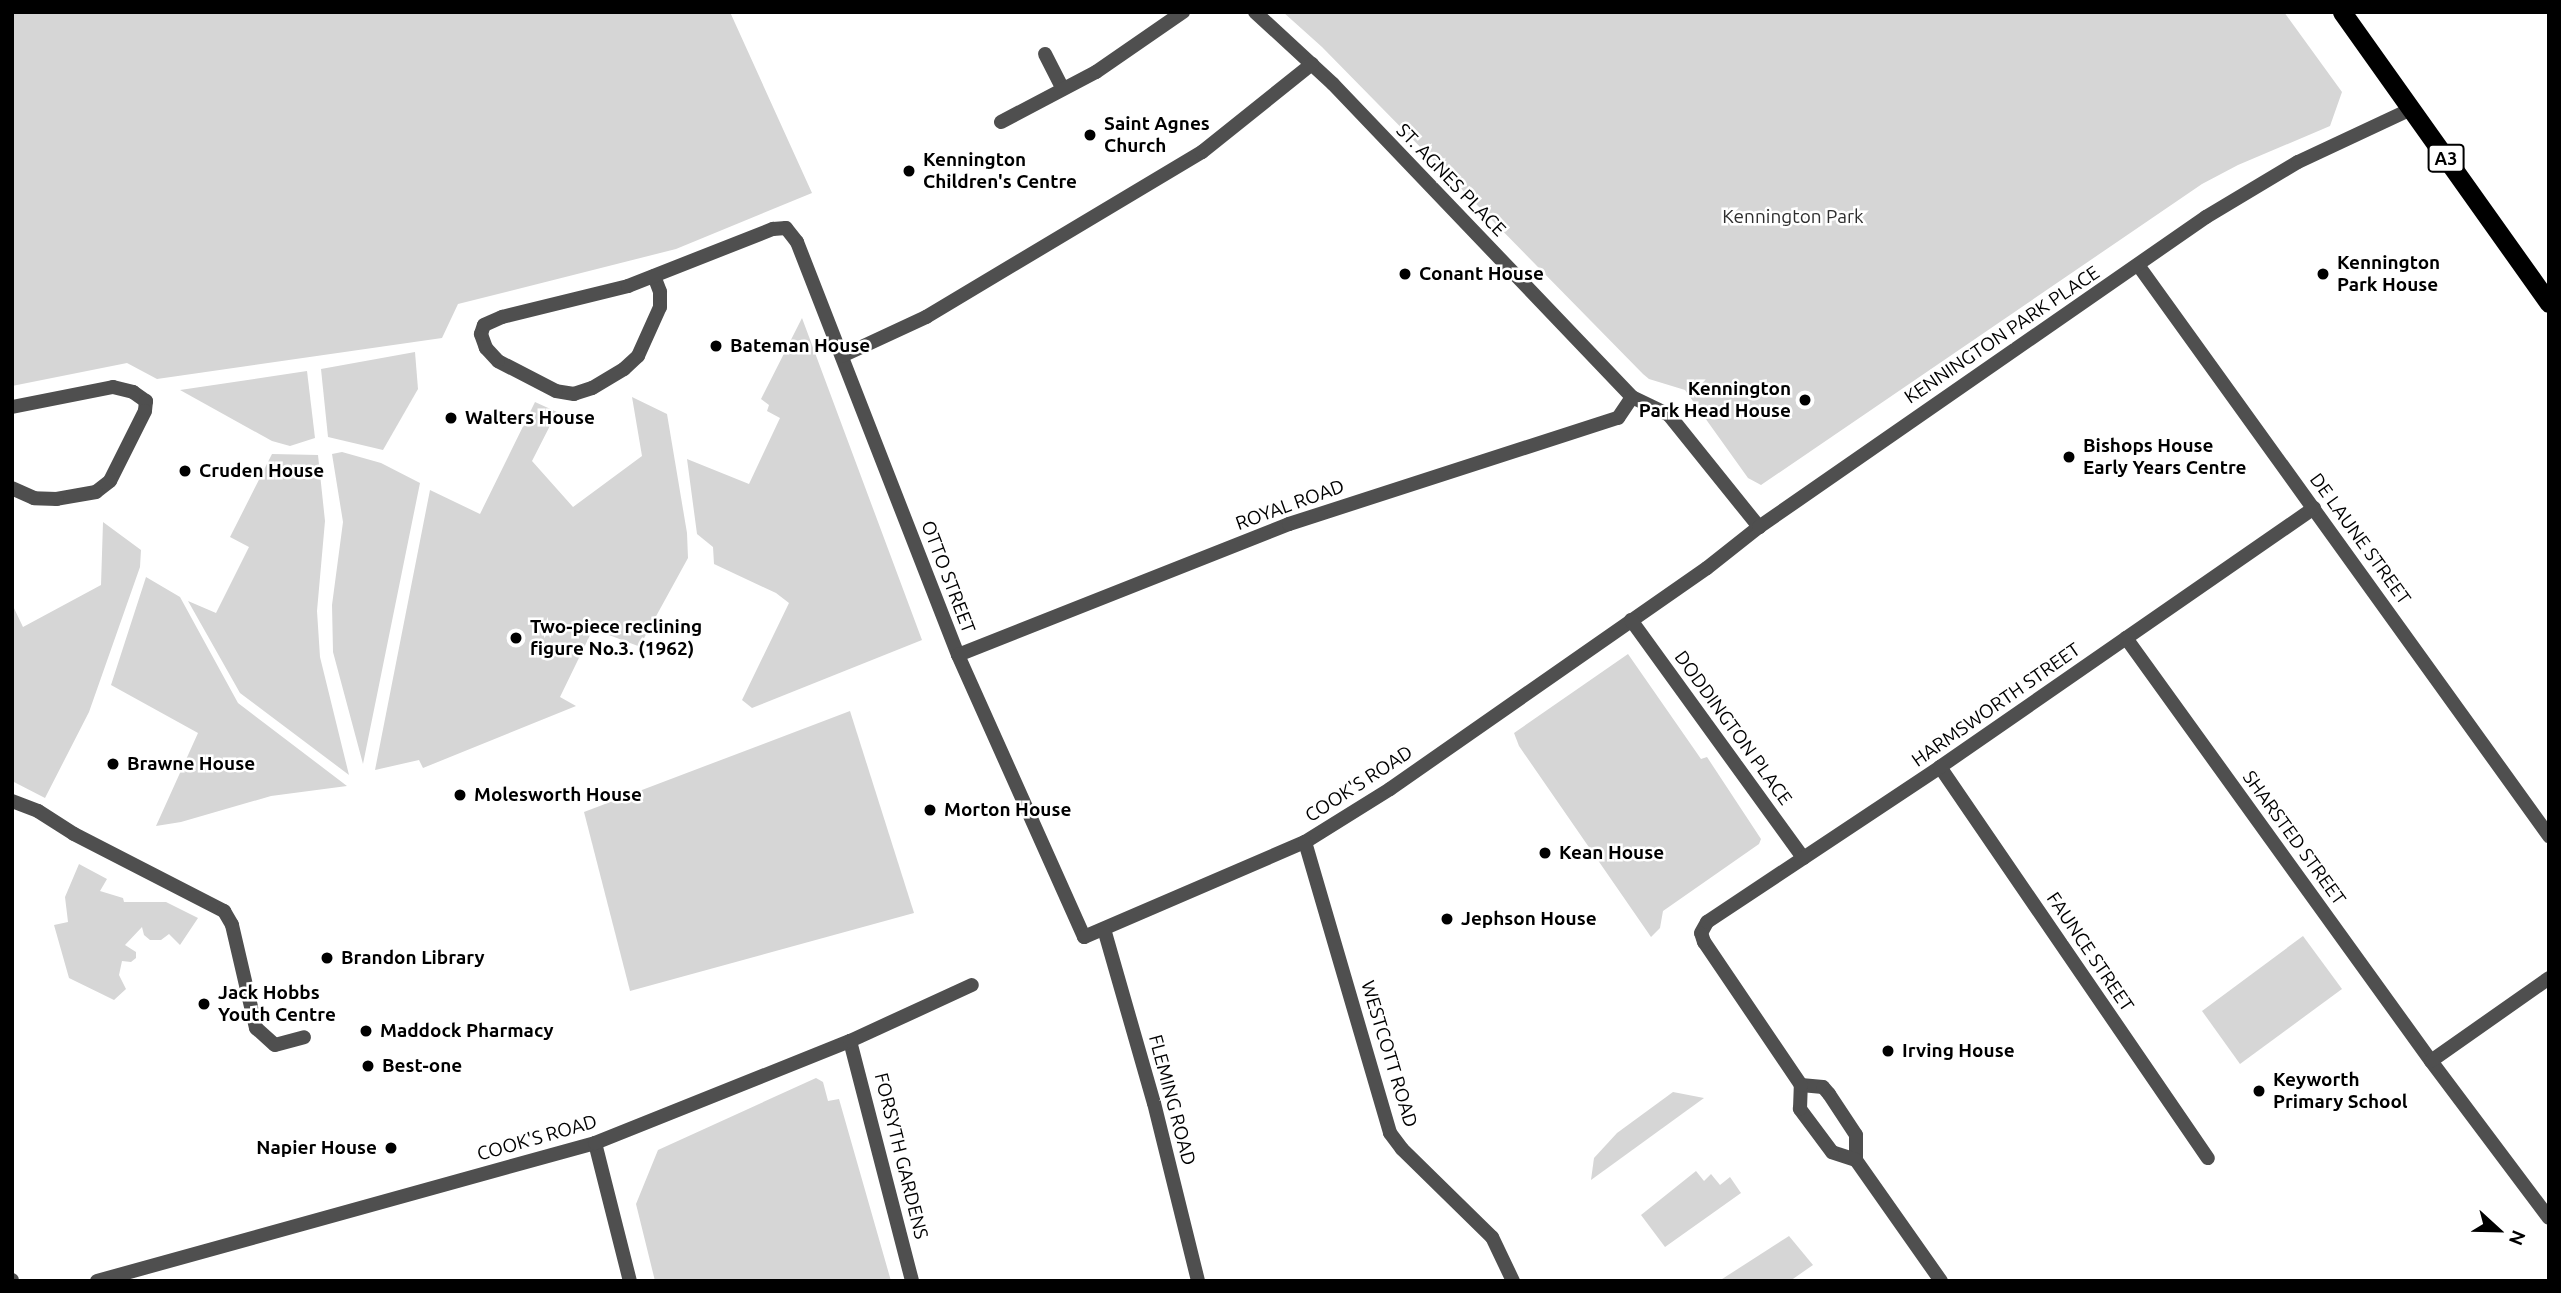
<!DOCTYPE html>
<html>
<head>
<meta charset="utf-8">
<style>
	body { margin:0 }
	#map { position:relative; width:2561px; height:1293px; overflow:hidden; background:#fff; font-family:Ubuntu,sans-serif }
	div>[style] { position:absolute }
	.green>* { inset:0; background:#d6d6d6 }
	.minor>* { height:14px; margin:-7px; padding:0 7px; transform-origin:7px; border-radius:7px; background:#4f4f4f }
	.trunk>* { height:19px; margin:-9.5px; padding:0 9.5px; transform-origin:9.5px; border-radius:9.5px; background:#000 }
	.dots>* { width:19px; height:19px; translate:-50% -50%; box-sizing:border-box; border:4px solid #fff; border-radius:50% }
	span { translate:-50% -50%; white-space:nowrap; text-align:center; line-height:1.15; -webkit-text-stroke:5px #fff; paint-order:stroke }
	.shield-label span { padding:2px 5px; background:#fff; border:2px solid; border-radius:5px; -webkit-text-stroke-width:0 }
	.shield-label { font-size:18px; color:#000; font-weight:700 }
	.poi-label { font-size:19px; color:#000; font-weight:700 }
	.left { translate:0 -50%; text-align:left }
	.right { translate:-100% -50%; text-align:right }
	.street-label { font-size:19px; color:#000 }
	.park-label { font-size:19px; color:#2d2d2d }
	.frame { position:absolute; inset:0; border:14px solid #000; pointer-events:none }
	.north { position:absolute; left:2463px; top:1195px; width:70px; height:70px; -webkit-text-stroke:5px #fff; paint-order:stroke; rotate:112deg; font-size:19px; font-weight:700; line-height:28px; text-align:center; color:#000 }
	.north::after { content:''; display:block; margin:auto; width:24px; height:32px; background:#000; clip-path:polygon(50% 0,100% 100%,50% 72%,0 100%) }
</style>
</head>
<body>
<div id="map">
	<div class="green">
		<i style="clip-path:polygon(12px 12px,730px 12px,812px 193px,676px 249px,458px 304px,442px 338px,157px 379px,127px 363px,12px 386px)"></i>
		<i style="clip-path:polygon(1283px 12px,2284px 12px,2342px 92px,2330px 126px,2238px 165px,2202px 184px,1761px 485px,1748px 478px,1685px 390px,1649px 379px,1643px 374px,1322px 47px)"></i>
		<i style="clip-path:polygon(802px 318px,922px 640px,752px 708px,742px 700px,789px 603px,776px 593px,714px 564px,713px 547px,697px 534px,687px 459px,749px 484px,780px 418px,767px 411px,769px 405px,761px 399px)"></i>
		<i style="clip-path:polygon(415px 352px,418px 389px,383px 450px,328px 437px,321px 369px)"></i>
		<i style="clip-path:polygon(307px 371px,315px 438px,290px 446px,272px 441px,180px 390px)"></i>
		<i style="clip-path:polygon(632px 397px,667px 414px,687px 533px,688px 558px,643px 640px,638px 646px,593px 629px,560px 697px,576px 706px,423px 768px,419px 760px,375px 770px,430px 490px,480px 514px,535px 402px,557px 412px,532px 461px,573px 507px,642px 456px)"></i>
		<i style="clip-path:polygon(342px 452px,381px 463px,420px 483px,363px 764px,333px 652px,332px 605px,343px 522px,332px 454px)"></i>
		<i style="clip-path:polygon(272px 454px,318px 455px,325px 521px,317px 611px,320px 657px,349px 775px,240px 693px,188px 601px,216px 613px,249px 547px,230px 537px)"></i>
		<i style="clip-path:polygon(103px 522px,141px 550px,140px 567px,89px 712px,45px 798px,12px 781px,12px 604px,23px 627px,101px 585px)"></i>
		<i style="clip-path:polygon(146px 577px,180px 597px,238px 703px,347px 786px,271px 796px,181px 822px,156px 826px,198px 733px,111px 685px)"></i>
		<i style="clip-path:polygon(1628px 654px,1701px 759px,1707px 757px,1761px 839px,1759px 844px,1663px 911px,1660px 928px,1651px 937px,1519px 746px,1514px 733px)"></i>
		<i style="clip-path:polygon(850px 711px,914px 913px,630px 991px,584px 812px)"></i>
		<i style="clip-path:polygon(79px 864px,107px 879px,100px 891px,123px 898px,124px 902px,166px 902px,198px 918px,180px 945px,169px 934px,161px 940px,150px 940px,144px 935px,142px 927px,125px 945px,136px 952px,136px 958px,131px 962px,122px 961px,119px 975px,126px 989px,114px 1000px,69px 978px,54px 925px,68px 922px,65px 897px)"></i>
		<i style="clip-path:polygon(2303px 936px,2342px 989px,2240px 1064px,2202px 1011px)"></i>
		<i style="clip-path:polygon(816px 1078px,823px 1082px,828px 1101px,839px 1099px,891px 1281px,655px 1281px,636px 1204px,658px 1150px)"></i>
		<i style="clip-path:polygon(1673px 1092px,1704px 1098px,1591px 1180px,1594px 1158px,1617px 1133px)"></i>
		<i style="clip-path:polygon(1696px 1171px,1704px 1181px,1711px 1174px,1720px 1185px,1730px 1177px,1741px 1193px,1665px 1247px,1641px 1215px)"></i>
		<i style="clip-path:polygon(1789px 1236px,1813px 1265px,1790px 1281px,1719px 1281px)"></i>
	</div>
	<div class="minor">
		<i style="left:1255px;top:12px;width:106px;rotate:42.7deg"></i>
		<i style="left:1333px;top:84px;width:433px;rotate:46.3deg"></i>
		<i style="left:1632px;top:397px;width:41px;rotate:25.9deg"></i>
		<i style="left:1669px;top:415px;width:144px;rotate:51.2deg"></i>
		<i style="left:1045px;top:54px;width:39px;rotate:63deg"></i>
		<i style="left:1001px;top:122px;width:107px;rotate:-27.8deg"></i>
		<i style="left:1096px;top:72px;width:106px;rotate:-34.6deg"></i>
		<i style="left:2138px;top:265px;width:704px;rotate:54.25deg"></i>
		<i style="left:654px;top:276px;width:17px;rotate:69deg"></i>
		<i style="left:660px;top:292px;width:15px;rotate:90deg"></i>
		<i style="left:660px;top:307px;width:54px;rotate:114.2deg"></i>
		<i style="left:638px;top:356px;width:19px;rotate:137deg"></i>
		<i style="left:624px;top:369px;width:37px;rotate:149deg"></i>
		<i style="left:592px;top:388px;width:19px;rotate:162deg"></i>
		<i style="left:574px;top:394px;width:18px;rotate:-171deg"></i>
		<i style="left:556px;top:391px;width:65px;rotate:-152.7deg"></i>
		<i style="left:498px;top:361px;width:18px;rotate:-133deg"></i>
		<i style="left:486px;top:348px;width:15px;rotate:-110deg"></i>
		<i style="left:481px;top:334px;width:9px;rotate:-72deg"></i>
		<i style="left:484px;top:325px;width:20px;rotate:-24deg"></i>
		<i style="left:502px;top:317px;width:130px;rotate:-13.8deg"></i>
		<i style="left:628px;top:286px;width:156px;rotate:-21.5deg"></i>
		<i style="left:773px;top:229px;width:13px;rotate:-4deg"></i>
		<i style="left:786px;top:228px;width:18px;rotate:52deg"></i>
		<i style="left:797px;top:242px;width:443px;rotate:68.7deg"></i>
		<i style="left:958px;top:655px;width:309px;rotate:65.9deg"></i>
		<i style="left:1084px;top:937px;width:241px;rotate:-23.3deg"></i>
		<i style="left:1305px;top:842px;width:100px;rotate:-31.9deg"></i>
		<i style="left:1390px;top:789px;width:386px;rotate:-34.9deg"></i>
		<i style="left:1707px;top:568px;width:66px;rotate:-38.3deg"></i>
		<i style="left:1759px;top:527px;width:544px;rotate:-34.74deg"></i>
		<i style="left:2206px;top:217px;width:107px;rotate:-30.9deg"></i>
		<i style="left:2298px;top:162px;width:125px;rotate:-25.1deg"></i>
		<i style="left:842px;top:356px;width:93px;rotate:-24.9deg"></i>
		<i style="left:926px;top:317px;width:322px;rotate:-30.9deg"></i>
		<i style="left:1202px;top:152px;width:141px;rotate:-38.7deg"></i>
		<i style="left:12px;top:407px;width:103px;rotate:-11.2deg"></i>
		<i style="left:113px;top:387px;width:21px;rotate:14deg"></i>
		<i style="left:133px;top:392px;width:16px;rotate:35deg"></i>
		<i style="left:146px;top:401px;width:10px;rotate:96deg"></i>
		<i style="left:145px;top:411px;width:78px;rotate:116.6deg"></i>
		<i style="left:110px;top:481px;width:18px;rotate:142deg"></i>
		<i style="left:96px;top:492px;width:40px;rotate:170deg"></i>
		<i style="left:57px;top:499px;width:23px;rotate:-178deg"></i>
		<i style="left:34px;top:498px;width:24px;rotate:-156deg"></i>
		<i style="left:1631px;top:620px;width:294px;rotate:54.1deg"></i>
		<i style="left:2126px;top:638px;width:521px;rotate:54.21deg"></i>
		<i style="left:2431px;top:1061px;width:196px;rotate:53.1deg"></i>
		<i style="left:958px;top:655px;width:356px;rotate:-21.6deg"></i>
		<i style="left:1289px;top:524px;width:346px;rotate:-17.9deg"></i>
		<i style="left:1618px;top:418px;width:25px;rotate:-56deg"></i>
		<i style="left:1940px;top:767px;width:474px;rotate:55.6deg"></i>
		<i style="left:12px;top:801px;width:28px;rotate:21deg"></i>
		<i style="left:38px;top:811px;width:43px;rotate:32.6deg"></i>
		<i style="left:74px;top:834px;width:169px;rotate:27.2deg"></i>
		<i style="left:224px;top:911px;width:16px;rotate:60deg"></i>
		<i style="left:232px;top:925px;width:106px;rotate:76.9deg"></i>
		<i style="left:256px;top:1028px;width:25px;rotate:42deg"></i>
		<i style="left:275px;top:1045px;width:30px;rotate:-15deg"></i>
		<i style="left:1305px;top:842px;width:303px;rotate:73.7deg"></i>
		<i style="left:1390px;top:1133px;width:20px;rotate:53deg"></i>
		<i style="left:1402px;top:1149px;width:126px;rotate:44.4deg"></i>
		<i style="left:1492px;top:1237px;width:49px;rotate:64.5deg"></i>
		<i style="left:1104px;top:929px;width:181px;rotate:74deg"></i>
		<i style="left:1154px;top:1103px;width:183px;rotate:76.1deg"></i>
		<i style="left:850px;top:1041px;width:248px;rotate:75.5deg"></i>
		<i style="left:2431px;top:1061px;width:144px;rotate:-35.1deg"></i>
		<i style="left:1801px;top:1085px;width:22px;rotate:5deg"></i>
		<i style="left:1823px;top:1087px;width:9px;rotate:49deg"></i>
		<i style="left:1829px;top:1094px;width:49px;rotate:56.6deg"></i>
		<i style="left:1856px;top:1135px;width:25px;rotate:90deg"></i>
		<i style="left:595px;top:1143px;width:142px;rotate:75.8deg"></i>
		<i style="left:12px;top:1280px;width:1px;rotate:90deg"></i>
		<i style="left:97px;top:1281px;width:517px;rotate:-15.49deg"></i>
		<i style="left:595px;top:1143px;width:275px;rotate:-21.8deg"></i>
		<i style="left:850px;top:1041px;width:134px;rotate:-24.7deg"></i>
		<i style="left:1941px;top:1281px;width:148px;rotate:-125.1deg"></i>
		<i style="left:1856px;top:1160px;width:25px;rotate:-162deg"></i>
		<i style="left:1832px;top:1152px;width:54px;rotate:-126.7deg"></i>
		<i style="left:1800px;top:1109px;width:24px;rotate:-88deg"></i>
		<i style="left:1801px;top:1085px;width:173px;rotate:-124.1deg"></i>
		<i style="left:1704px;top:942px;width:9px;rotate:-108deg"></i>
		<i style="left:1701px;top:933px;width:13px;rotate:-61deg"></i>
		<i style="left:1707px;top:922px;width:280px;rotate:-33.6deg"></i>
		<i style="left:1940px;top:767px;width:455px;rotate:-34.7deg"></i>
	</div>
	<div class="trunk">
		<i style="left:2342px;top:12px;width:357px;rotate:54.6deg"></i>
	</div>
	<div class="dots">
		<i style="left:1090px;top:135px;background:#000"></i>
		<i style="left:909px;top:171px;background:#000"></i>
		<i style="left:1405px;top:274px;background:#000"></i>
		<i style="left:2323px;top:274px;background:#000"></i>
		<i style="left:716px;top:346px;background:#000"></i>
		<i style="left:1805px;top:400px;background:#000"></i>
		<i style="left:451px;top:418px;background:#000"></i>
		<i style="left:2069px;top:457px;background:#000"></i>
		<i style="left:185px;top:471px;background:#000"></i>
		<i style="left:516px;top:638px;background:#000"></i>
		<i style="left:113px;top:764px;background:#000"></i>
		<i style="left:460px;top:795px;background:#000"></i>
		<i style="left:930px;top:810px;background:#000"></i>
		<i style="left:1545px;top:853px;background:#000"></i>
		<i style="left:1447px;top:919px;background:#000"></i>
		<i style="left:327px;top:958px;background:#000"></i>
		<i style="left:204px;top:1004px;background:#000"></i>
		<i style="left:366px;top:1031px;background:#000"></i>
		<i style="left:1888px;top:1051px;background:#000"></i>
		<i style="left:368px;top:1066px;background:#000"></i>
		<i style="left:2259px;top:1091px;background:#000"></i>
		<i style="left:391px;top:1148px;background:#000"></i>
	</div>
	<div class="shield-label">
		<span style="left:2446px;top:158px">A3</span>
	</div>
	<div class="poi-label">
		<span class="left" style="left:1104px;top:135px">Saint Agnes<br>Church</span>
		<span class="left" style="left:923px;top:171px">Kennington<br>Children's Centre</span>
		<span class="left" style="left:2337px;top:274px">Kennington<br>Park House</span>
		<span class="left" style="left:1419px;top:274px">Conant House</span>
		<span class="left" style="left:730px;top:346px">Bateman House</span>
		<span class="right" style="left:1791px;top:400px">Kennington<br>Park Head House</span>
		<span class="left" style="left:465px;top:418px">Walters House</span>
		<span class="left" style="left:2083px;top:457px">Bishops House<br>Early Years Centre</span>
		<span class="left" style="left:199px;top:471px">Cruden House</span>
		<span class="left" style="left:530px;top:638px">Two-piece reclining<br>figure No.3. (1962)</span>
		<span class="left" style="left:127px;top:764px">Brawne House</span>
		<span class="left" style="left:474px;top:795px">Molesworth House</span>
		<span class="left" style="left:944px;top:810px">Morton House</span>
		<span class="left" style="left:1559px;top:853px">Kean House</span>
		<span class="left" style="left:1461px;top:919px">Jephson House</span>
		<span class="left" style="left:341px;top:958px">Brandon Library</span>
		<span class="left" style="left:218px;top:1004px">Jack Hobbs<br>Youth Centre</span>
		<span class="left" style="left:380px;top:1031px">Maddock Pharmacy</span>
		<span class="left" style="left:1902px;top:1051px">Irving House</span>
		<span class="left" style="left:382px;top:1066px">Best-one</span>
		<span class="left" style="left:2273px;top:1091px">Keyworth<br>Primary School</span>
		<span class="right" style="left:377px;top:1148px">Napier House</span>
	</div>
	<div class="street-label">
		<span style="left:1451px;top:180px;rotate:46deg">ST. AGNES PLACE</span>
		<span style="left:2002px;top:335px;rotate:-34deg">KENNINGTON PARK PLACE</span>
		<span style="left:1290px;top:505px;rotate:-20deg">ROYAL ROAD</span>
		<span style="left:2360px;top:539px;rotate:54deg">DE LAUNE STREET</span>
		<span style="left:948px;top:577px;rotate:69deg">OTTO STREET</span>
		<span style="left:1996px;top:705px;rotate:-35deg">HARMSWORTH STREET</span>
		<span style="left:1733px;top:728px;rotate:54deg">DODDINGTON PLACE</span>
		<span style="left:1359px;top:784px;rotate:-33deg">COOK'S ROAD</span>
		<span style="left:2294px;top:838px;rotate:54deg">SHARSTED STREET</span>
		<span style="left:2090px;top:952px;rotate:56deg">FAUNCE STREET</span>
		<span style="left:1389px;top:1054px;rotate:73deg">WESTCOTT ROAD</span>
		<span style="left:1172px;top:1100px;rotate:75deg">FLEMING ROAD</span>
		<span style="left:537px;top:1138px;rotate:-16deg">COOK'S ROAD</span>
		<span style="left:901px;top:1156px;rotate:76deg">FORSYTH GARDENS</span>
	</div>
	<div class="park-label">
		<span style="left:1793px;top:217px">Kennington Park</span>
	</div>
	<div class="frame"></div>
	<div class="north">N</div>
</div>
</body>
</html>
